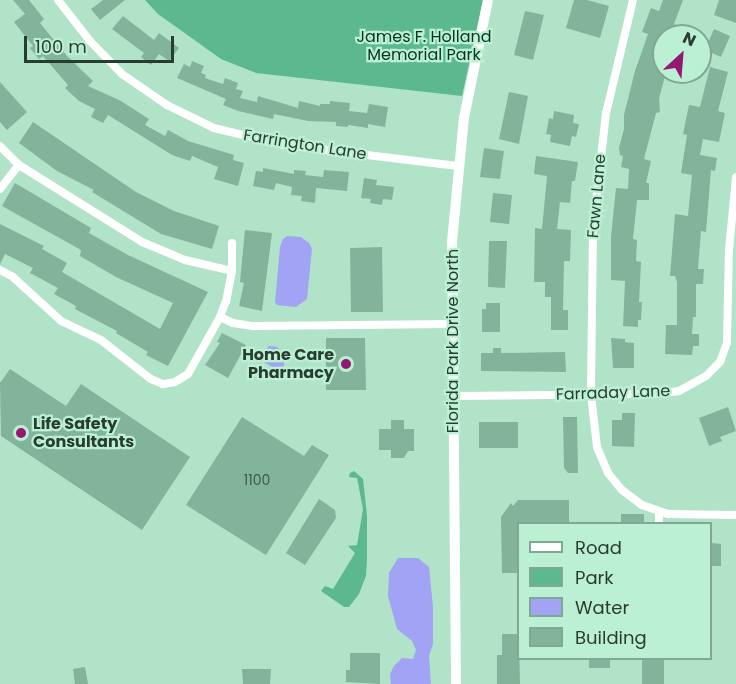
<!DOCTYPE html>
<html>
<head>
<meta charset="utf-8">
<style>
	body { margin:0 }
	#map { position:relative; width:736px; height:684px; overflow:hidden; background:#b0e3c8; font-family:Poppins,sans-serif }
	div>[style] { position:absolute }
	.green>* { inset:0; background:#5cb98f }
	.water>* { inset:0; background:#a2a3f4 }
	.building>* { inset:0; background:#82b49b }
	.street>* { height:8px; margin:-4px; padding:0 4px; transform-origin:4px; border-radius:4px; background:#fff }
	.secondary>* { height:10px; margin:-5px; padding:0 5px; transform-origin:5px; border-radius:5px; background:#fff }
	.dots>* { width:16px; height:16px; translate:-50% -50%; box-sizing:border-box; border:3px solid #bcf0d5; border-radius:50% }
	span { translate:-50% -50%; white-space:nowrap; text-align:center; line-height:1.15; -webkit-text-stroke:4.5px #bcf0d5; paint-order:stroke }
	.number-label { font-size:14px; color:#3e5a4c }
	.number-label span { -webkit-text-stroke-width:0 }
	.park-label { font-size:16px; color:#063423 }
	.street-label { font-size:16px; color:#283c32 }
	.poi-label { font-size:16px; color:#283c32; font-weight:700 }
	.right { translate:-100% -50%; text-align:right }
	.left { translate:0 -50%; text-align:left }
	.legend { position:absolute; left:517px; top:522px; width:195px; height:138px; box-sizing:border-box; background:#bcf0d5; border:2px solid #81a894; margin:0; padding:8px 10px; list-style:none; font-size:18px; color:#283c32 }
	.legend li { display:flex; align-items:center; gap:12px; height:30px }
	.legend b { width:30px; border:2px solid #81a894 }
	.north { position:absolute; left:652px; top:24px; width:60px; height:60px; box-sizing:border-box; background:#bcf0d5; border:2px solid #81a894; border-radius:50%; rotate:26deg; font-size:16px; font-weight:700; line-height:24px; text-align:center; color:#283c32 }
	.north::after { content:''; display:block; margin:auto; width:21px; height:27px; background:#941772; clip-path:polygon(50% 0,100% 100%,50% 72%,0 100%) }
	.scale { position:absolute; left:24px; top:36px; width:150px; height:27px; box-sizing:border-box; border:3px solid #283c32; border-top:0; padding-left:8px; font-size:18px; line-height:21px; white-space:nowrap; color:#283c32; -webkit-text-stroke:4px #bcf0d5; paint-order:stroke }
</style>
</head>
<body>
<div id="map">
	<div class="green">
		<i style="clip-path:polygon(145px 0,483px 0,462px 96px,256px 73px,221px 59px,158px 14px)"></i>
		<i style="clip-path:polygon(354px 471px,363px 479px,367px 515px,367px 560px,366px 576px,359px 594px,349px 607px,344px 607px,321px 591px,325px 586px,333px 589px,355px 553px,348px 546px,357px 545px,363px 509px,357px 478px,349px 477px,350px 473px)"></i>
	</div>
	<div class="water">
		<i style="clip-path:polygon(287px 236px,301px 237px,309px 243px,312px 249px,307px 299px,296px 307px,277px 305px,275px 302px,280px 247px,283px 239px)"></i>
		<i style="clip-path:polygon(269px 346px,277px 347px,282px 352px,284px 365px,281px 372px,262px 361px,262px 353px)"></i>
		<i style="clip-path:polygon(398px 558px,418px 558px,429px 567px,433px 607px,433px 644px,429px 656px,431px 684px,391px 684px,390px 674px,394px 666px,402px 658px,413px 659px,416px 650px,412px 641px,397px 629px,388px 596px,389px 573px)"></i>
	</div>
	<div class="building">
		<i style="clip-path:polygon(13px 0,29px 0,44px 19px,40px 23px,67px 56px,93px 81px,88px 86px,121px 101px,149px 119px,145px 125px,165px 136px,168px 130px,188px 141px,234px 155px,233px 160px,244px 163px,238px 186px,214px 179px,218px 167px,192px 156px,190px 161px,172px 155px,108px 115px,103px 123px,91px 117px,95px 109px,79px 101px,65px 88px,68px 85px,43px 56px,39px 59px,30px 48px,33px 46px,14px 22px,25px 14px)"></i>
		<i style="clip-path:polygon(103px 0,125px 0,100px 20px,91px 9px)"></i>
		<i style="clip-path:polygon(574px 0,587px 0,609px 6px,600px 38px,566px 28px)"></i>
		<i style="clip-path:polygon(663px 0,683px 0,674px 24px,679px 26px,676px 36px,664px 36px,666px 72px,659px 99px,660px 112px,656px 113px,644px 159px,651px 161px,646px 183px,649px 183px,649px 200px,637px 200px,633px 239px,637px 240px,636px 261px,641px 262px,639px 302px,642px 302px,641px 320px,638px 320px,638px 327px,623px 326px,625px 281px,611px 280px,611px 237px,616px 188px,628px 189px,629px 169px,621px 167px,623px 156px,620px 155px,619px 148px,624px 129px,624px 115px,635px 71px,648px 34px,642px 32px,651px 8px,659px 11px)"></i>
		<i style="clip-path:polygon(719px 0,736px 0,736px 23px,714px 15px)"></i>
		<i style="clip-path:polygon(525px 11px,544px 15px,533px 60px,514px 55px)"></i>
		<i style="clip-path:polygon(123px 16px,154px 40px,159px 33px,179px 48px,169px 61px,159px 54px,151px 65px,141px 57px,144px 53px,112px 29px)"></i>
		<i style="clip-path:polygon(714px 29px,730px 36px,721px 57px,705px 50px)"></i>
		<i style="clip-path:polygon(192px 61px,204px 66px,201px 73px,206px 75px,205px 78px,223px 84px,225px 78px,238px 83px,236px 89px,243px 91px,240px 98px,257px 102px,258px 96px,298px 108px,299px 101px,320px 106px,320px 104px,330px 104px,330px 101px,350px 103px,349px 111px,367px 113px,369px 104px,388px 107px,385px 127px,368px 124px,368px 128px,348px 125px,348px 127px,336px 126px,336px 122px,308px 121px,274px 114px,273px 119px,238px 111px,223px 105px,226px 99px,177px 78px,184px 64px,190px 67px)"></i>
		<i style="clip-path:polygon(710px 67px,728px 72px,718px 111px,725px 113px,719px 142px,703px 139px,700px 155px,717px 158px,715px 171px,711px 170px,706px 232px,701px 231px,699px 256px,698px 269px,704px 269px,703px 284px,696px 284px,696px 317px,693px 317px,692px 334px,699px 334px,699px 346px,693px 346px,692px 355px,665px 354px,666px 325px,677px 325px,677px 282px,675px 276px,670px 276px,675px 214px,688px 216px,692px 175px,681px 173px,687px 135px,683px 134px,689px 105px,700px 107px)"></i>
		<i style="clip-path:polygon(0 82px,27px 112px,7px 130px,0 122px)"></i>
		<i style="clip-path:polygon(509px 92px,528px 96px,519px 144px,499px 139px)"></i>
		<i style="clip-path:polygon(554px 111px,574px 115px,573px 123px,579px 124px,576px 137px,572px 136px,570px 146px,550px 142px,551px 135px,546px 134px,549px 118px,553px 119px)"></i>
		<i style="clip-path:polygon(33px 122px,136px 192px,174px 211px,219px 226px,212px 249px,161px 234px,92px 192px,94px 190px,57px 171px,19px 143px)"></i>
		<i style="clip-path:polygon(484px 148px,504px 151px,500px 179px,480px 177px)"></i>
		<i style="clip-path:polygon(536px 156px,578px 162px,575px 181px,572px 181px,570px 203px,560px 202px,557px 229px,571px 230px,570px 261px,564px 261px,563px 310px,568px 310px,568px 330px,551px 330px,551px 297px,545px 297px,545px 282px,534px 282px,535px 228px,542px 229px,547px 176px,534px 174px)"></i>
		<i style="clip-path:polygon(263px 168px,294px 174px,294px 170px,306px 171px,305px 175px,323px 177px,324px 170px,349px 172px,347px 191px,316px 188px,315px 203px,301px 201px,302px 196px,291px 195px,292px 187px,276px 183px,274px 190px,253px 186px,256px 171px,263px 172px)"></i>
		<i style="clip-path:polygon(364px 178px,377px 180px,376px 185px,394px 187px,392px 200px,383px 199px,382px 205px,370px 203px,371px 199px,361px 198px)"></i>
		<i style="clip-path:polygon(15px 183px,91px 228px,89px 233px,128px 255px,208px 292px,168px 366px,146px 355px,148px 352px,116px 333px,117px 331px,75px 309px,76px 306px,54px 294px,58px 288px,30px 273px,33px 268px,5px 254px,0 264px,0 224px,44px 246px,42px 249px,67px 263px,62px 272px,160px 329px,173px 303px,116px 277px,80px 256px,81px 250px,2px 206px)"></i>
		<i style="clip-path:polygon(493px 193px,512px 195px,509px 224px,490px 222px)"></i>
		<i style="clip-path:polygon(245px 230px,272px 233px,262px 311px,239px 306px,244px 283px,240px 282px)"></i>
		<i style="clip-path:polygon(489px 241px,507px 241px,505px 288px,488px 287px)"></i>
		<i style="clip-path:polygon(382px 247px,383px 312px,351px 312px,350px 248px)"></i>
		<i style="clip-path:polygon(486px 303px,500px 303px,500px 332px,482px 332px,482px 309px,486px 309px)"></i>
		<i style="clip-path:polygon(222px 333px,246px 345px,228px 378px,205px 365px,220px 343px,217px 342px)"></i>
		<i style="clip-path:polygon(326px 338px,365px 338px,366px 390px,326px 390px)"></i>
		<i style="clip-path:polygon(611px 338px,625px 339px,625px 342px,634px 343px,634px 368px,613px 368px)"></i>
		<i style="clip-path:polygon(493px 348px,501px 348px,501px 353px,565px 352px,566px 372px,481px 371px,481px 353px,493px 353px)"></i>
		<i style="clip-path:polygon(10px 369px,66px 406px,81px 384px,190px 457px,142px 530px,1px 436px,0 383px)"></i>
		<i style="clip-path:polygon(728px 407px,736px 431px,720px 437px,722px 441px,709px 446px,699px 418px)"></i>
		<i style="clip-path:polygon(622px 413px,635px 413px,634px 447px,612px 446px,612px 420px,622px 420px)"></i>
		<i style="clip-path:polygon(242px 417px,304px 456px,312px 445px,329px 455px,266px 555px,186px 505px)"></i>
		<i style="clip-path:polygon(563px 417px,577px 417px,578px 473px,568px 473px,564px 468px)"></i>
		<i style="clip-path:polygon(391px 420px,404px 420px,404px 429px,414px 429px,414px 451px,408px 451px,404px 458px,391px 458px,391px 450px,379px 450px,379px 429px,391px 429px)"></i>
		<i style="clip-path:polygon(479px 422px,518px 422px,518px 448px,479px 448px)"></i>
		<i style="clip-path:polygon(319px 499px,335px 510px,336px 518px,305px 565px,286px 553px)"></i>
		<i style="clip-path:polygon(518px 500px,569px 500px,569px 523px,519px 524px,519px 573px,502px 573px,501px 517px,511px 503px,513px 506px)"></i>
		<i style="clip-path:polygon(621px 514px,644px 514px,644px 524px,621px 524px)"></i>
		<i style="clip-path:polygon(711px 543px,721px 544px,721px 566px,711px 566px)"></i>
		<i style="clip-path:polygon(502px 634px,519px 634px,520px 684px,497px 684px,497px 655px,502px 655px)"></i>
		<i style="clip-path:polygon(350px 653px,380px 653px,380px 684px,346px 682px,346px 670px,350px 670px)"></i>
		<i style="clip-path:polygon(589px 658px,610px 658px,610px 668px,589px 668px)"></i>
		<i style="clip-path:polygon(642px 658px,664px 658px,664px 684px,642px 684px)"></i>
		<i style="clip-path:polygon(85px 667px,88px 684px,75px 684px,73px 669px)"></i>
		<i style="clip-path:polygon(242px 669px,271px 669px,270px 684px,243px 684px)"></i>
	</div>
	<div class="street">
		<i style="left:58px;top:0;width:52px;rotate:52deg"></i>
		<i style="left:90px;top:41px;width:46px;rotate:45.9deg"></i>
		<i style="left:122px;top:74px;width:55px;rotate:34.6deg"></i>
		<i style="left:167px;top:105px;width:52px;rotate:26.1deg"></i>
		<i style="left:214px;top:128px;width:72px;rotate:13.7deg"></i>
		<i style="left:284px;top:145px;width:175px;rotate:6.9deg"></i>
		<i style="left:633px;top:0;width:116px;rotate:103.4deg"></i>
		<i style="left:606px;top:113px;width:116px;rotate:96.4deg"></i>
		<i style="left:593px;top:228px;width:167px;rotate:90.7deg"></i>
		<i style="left:591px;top:395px;width:52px;rotate:83.4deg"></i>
		<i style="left:597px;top:447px;width:28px;rotate:67deg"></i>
		<i style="left:608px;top:473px;width:22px;rotate:51deg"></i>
		<i style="left:622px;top:490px;width:25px;rotate:37deg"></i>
		<i style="left:642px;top:505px;width:28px;rotate:19deg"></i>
		<i style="left:668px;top:514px;width:68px;rotate:0.8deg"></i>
		<i style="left:0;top:146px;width:27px;rotate:45deg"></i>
		<i style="left:19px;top:165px;width:145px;rotate:32deg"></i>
		<i style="left:142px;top:242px;width:47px;rotate:22.7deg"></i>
		<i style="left:185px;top:260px;width:48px;rotate:13.2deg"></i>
		<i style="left:232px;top:271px;width:31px;rotate:101deg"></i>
		<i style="left:226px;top:301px;width:17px;rotate:111deg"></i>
		<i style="left:220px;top:317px;width:14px;rotate:25deg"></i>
		<i style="left:233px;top:323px;width:20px;rotate:9deg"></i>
		<i style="left:253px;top:326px;width:199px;rotate:-0.6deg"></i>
		<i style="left:0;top:189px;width:31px;rotate:-52deg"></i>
		<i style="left:0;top:270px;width:15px;rotate:28deg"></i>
		<i style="left:13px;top:277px;width:65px;rotate:42.5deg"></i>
		<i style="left:61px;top:321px;width:44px;rotate:25.4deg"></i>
		<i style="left:101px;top:340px;width:63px;rotate:38deg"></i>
		<i style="left:151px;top:379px;width:13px;rotate:23deg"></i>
		<i style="left:163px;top:384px;width:12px;rotate:-9deg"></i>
		<i style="left:175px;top:382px;width:15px;rotate:-32deg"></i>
		<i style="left:188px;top:374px;width:65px;rotate:-60.7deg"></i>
		<i style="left:232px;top:271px;width:28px;rotate:-90deg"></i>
		<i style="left:453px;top:396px;width:204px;rotate:-0.6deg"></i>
		<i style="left:657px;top:394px;width:22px;rotate:-8deg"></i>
		<i style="left:679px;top:391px;width:31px;rotate:-29deg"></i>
		<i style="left:706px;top:376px;width:20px;rotate:-45deg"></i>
		<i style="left:720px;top:362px;width:20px;rotate:-70deg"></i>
		<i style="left:727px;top:343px;width:93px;rotate:-88.8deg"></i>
		<i style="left:729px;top:250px;width:73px;rotate:-84.5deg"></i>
		<i style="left:659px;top:512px;width:12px;rotate:90deg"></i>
	</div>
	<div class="secondary">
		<i style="left:456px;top:684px;width:442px;rotate:-90.5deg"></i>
		<i style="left:452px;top:242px;width:125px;rotate:-84.5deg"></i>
		<i style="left:464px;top:118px;width:120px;rotate:-78.5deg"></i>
	</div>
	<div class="dots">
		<i style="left:346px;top:364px;background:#941772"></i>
		<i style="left:21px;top:433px;background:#941772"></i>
	</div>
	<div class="number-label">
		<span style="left:257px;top:480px">1100</span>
	</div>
	<div class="park-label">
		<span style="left:424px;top:46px">James F. Holland<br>Memorial Park</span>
	</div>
	<div class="street-label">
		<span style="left:305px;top:145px;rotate:9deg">Farrington Lane</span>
		<span style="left:597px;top:196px;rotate:-85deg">Fawn Lane</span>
		<span style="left:453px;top:341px;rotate:-90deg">Florida Park Drive North</span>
		<span style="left:613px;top:393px;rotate:-2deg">Farraday Lane</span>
	</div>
	<div class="poi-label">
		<span class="right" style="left:334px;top:364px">Home Care<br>Pharmacy</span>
		<span class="left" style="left:33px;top:433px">Life Safety<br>Consultants</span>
	</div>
	<ul class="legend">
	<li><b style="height:8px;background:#fff"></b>Road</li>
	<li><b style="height:16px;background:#5cb98f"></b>Park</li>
	<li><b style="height:16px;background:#a2a3f4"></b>Water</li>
	<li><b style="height:16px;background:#82b49b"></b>Building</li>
	</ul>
	<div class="north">N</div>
	<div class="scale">100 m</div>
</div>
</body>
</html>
